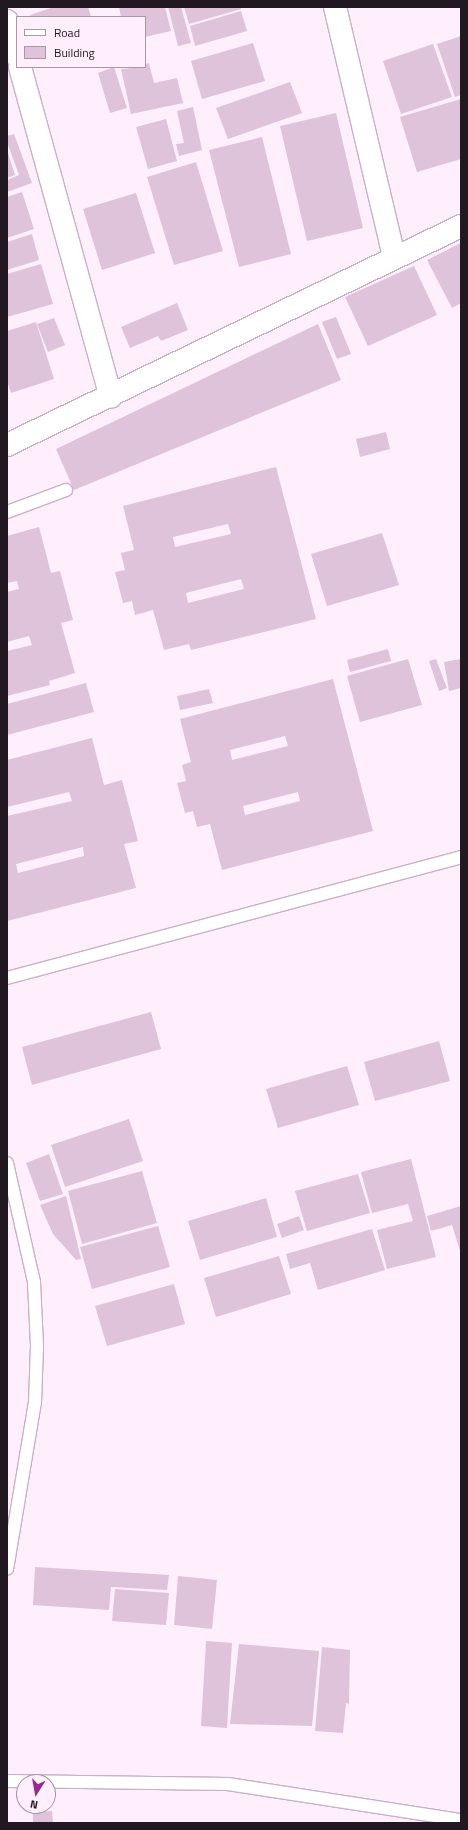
<!DOCTYPE html>
<html>
<head>
<meta charset="utf-8">
<style>
	body { margin:0 }
	#map { position:relative; width:468px; height:1830px; overflow:hidden; background:#ffeefc; font-family:"Titillium Web",sans-serif }
	div>[style] { position:absolute }
	.building>* { inset:0; background:#dec3db }
	.roads { filter:drop-shadow(1px 0 #cab0c7) drop-shadow(-1px 0 #cab0c7) drop-shadow(0 1px #cab0c7) drop-shadow(0 -1px #cab0c7) }
	.service>* { height:12px; margin:-6px; padding:0 6px; transform-origin:6px; border-radius:6px; background:#fff }
	.minor>* { height:22px; margin:-11px; padding:0 11px; transform-origin:11px; border-radius:11px; background:#fff }
	span { translate:-50% -50%; white-space:nowrap; text-align:center; line-height:1.15; -webkit-text-stroke:3px #ffeefc; paint-order:stroke }
	.frame { position:absolute; inset:0; border:8px solid #221821; pointer-events:none }
	.legend { position:absolute; left:16px; top:16px; width:130px; height:52px; box-sizing:border-box; background:#ffeefc; border:1px solid #a798a4; margin:0; padding:5px 7px; list-style:none; font-size:12px; color:#221821 }
	.legend li { display:flex; align-items:center; gap:8px; height:20px }
	.legend b { width:20px; border:1px solid #a798a4 }
	.north { position:absolute; left:16px; top:1774px; width:40px; height:40px; box-sizing:border-box; background:#ffeefc; border:1px solid #a798a4; border-radius:50%; rotate:191deg; font-size:11px; font-weight:700; line-height:16px; text-align:center; color:#221821 }
	.north::after { content:''; display:block; margin:auto; width:14px; height:18px; background:#942c90; clip-path:polygon(50% 0,100% 100%,50% 72%,0 100%) }
</style>
</head>
<body>
<div id="map">
	<div class="building">
		<i style="clip-path:polygon(54px 7px,88px 7px,91px 17px,31px 17px,30px 15px)"></i>
		<i style="clip-path:polygon(119px 7px,165px 7px,171px 31px,145px 37px,145px 17px,121px 17px)"></i>
		<i style="clip-path:polygon(168px 7px,181px 7px,191px 43px,178px 46px)"></i>
		<i style="clip-path:polygon(184px 7px,241px 7px,241px 9px,189px 24px)"></i>
		<i style="clip-path:polygon(241px 11px,247px 31px,195px 46px,190px 26px)"></i>
		<i style="clip-path:polygon(461px 36px,461px 95px,455px 97px,437px 44px)"></i>
		<i style="clip-path:polygon(253px 43px,265px 81px,202px 99px,191px 61px)"></i>
		<i style="clip-path:polygon(433px 44px,452px 97px,401px 114px,383px 61px)"></i>
		<i style="clip-path:polygon(149px 63px,154px 83px,177px 78px,183px 103px,131px 114px,121px 69px,145px 67px,145px 64px)"></i>
		<i style="clip-path:polygon(114px 67px,127px 108px,110px 113px,98px 73px)"></i>
		<i style="clip-path:polygon(290px 82px,302px 113px,228px 139px,216px 108px)"></i>
		<i style="clip-path:polygon(461px 99px,461px 159px,417px 172px,400px 117px)"></i>
		<i style="clip-path:polygon(193px 107px,202px 150px,179px 156px,176px 144px,184px 143px,177px 111px)"></i>
		<i style="clip-path:polygon(336px 113px,363px 228px,307px 241px,280px 126px)"></i>
		<i style="clip-path:polygon(166px 119px,177px 161px,148px 169px,136px 127px)"></i>
		<i style="clip-path:polygon(14px 134px,32px 183px,7px 192px,7px 180px,19px 175px,7px 142px,7px 136px)"></i>
		<i style="clip-path:polygon(262px 137px,291px 254px,239px 267px,209px 150px)"></i>
		<i style="clip-path:polygon(7px 150px,15px 175px,7px 178px)"></i>
		<i style="clip-path:polygon(196px 162px,223px 251px,174px 265px,147px 177px)"></i>
		<i style="clip-path:polygon(22px 192px,34px 229px,7px 238px,7px 197px)"></i>
		<i style="clip-path:polygon(136px 193px,155px 253px,102px 270px,83px 209px)"></i>
		<i style="clip-path:polygon(32px 234px,39px 260px,7px 270px,7px 242px)"></i>
		<i style="clip-path:polygon(461px 243px,461px 303px,452px 308px,427px 260px)"></i>
		<i style="clip-path:polygon(41px 264px,53px 304px,7px 317px,7px 274px)"></i>
		<i style="clip-path:polygon(414px 266px,437px 315px,368px 346px,345px 297px)"></i>
		<i style="clip-path:polygon(177px 303px,188px 330px,161px 341px,158px 336px,130px 348px,121px 327px)"></i>
		<i style="clip-path:polygon(336px 317px,351px 354px,337px 359px,322px 322px)"></i>
		<i style="clip-path:polygon(54px 318px,65px 345px,48px 352px,37px 324px)"></i>
		<i style="clip-path:polygon(36px 322px,54px 379px,11px 393px,7px 381px,7px 331px)"></i>
		<i style="clip-path:polygon(318px 324px,341px 380px,74px 490px,56px 449px)"></i>
		<i style="clip-path:polygon(386px 432px,390px 449px,360px 457px,356px 439px)"></i>
		<i style="clip-path:polygon(evenodd,276px 467px,316px 619px,191px 650px,189px 644px,164px 650px,153px 610px,135px 615px,132px 601px,123px 603px,115px 572px,125px 570px,121px 553px,134px 550px,123px 506px,276px 467px,228px 524px,231px 534px,175px 547px,173px 537px,228px 524px,276px 467px,241px 579px,244px 589px,188px 603px,186px 593px,241px 579px)"></i>
		<i style="clip-path:polygon(39px 527px,51px 573px,60px 571px,73px 620px,61px 623px,75px 673px,49px 681px,50px 685px,7px 696px,7px 651px,32px 645px,29px 636px,7px 642px,7px 592px,19px 589px,17px 581px,7px 583px,7px 536px)"></i>
		<i style="clip-path:polygon(382px 533px,399px 585px,327px 606px,311px 554px)"></i>
		<i style="clip-path:polygon(388px 649px,391px 661px,350px 672px,347px 660px)"></i>
		<i style="clip-path:polygon(408px 659px,422px 705px,360px 722px,347px 676px)"></i>
		<i style="clip-path:polygon(436px 659px,447px 688px,439px 691px,429px 661px)"></i>
		<i style="clip-path:polygon(461px 659px,461px 688px,449px 691px,444px 662px)"></i>
		<i style="clip-path:polygon(evenodd,333px 679px,373px 831px,222px 870px,210px 824px,197px 827px,193px 811px,185px 813px,177px 783px,186px 781px,182px 765px,191px 762px,180px 719px,333px 679px,285px 736px,288px 746px,232px 760px,230px 750px,285px 736px,333px 679px,298px 792px,300px 801px,245px 815px,243px 806px,298px 792px)"></i>
		<i style="clip-path:polygon(86px 683px,94px 712px,7px 735px,7px 704px)"></i>
		<i style="clip-path:polygon(209px 689px,213px 703px,180px 710px,177px 696px)"></i>
		<i style="clip-path:polygon(evenodd,92px 738px,104px 785px,122px 780px,138px 841px,124px 844px,136px 888px,7px 921px,7px 816px,72px 801px,69px 792px,7px 807px,7px 760px,92px 738px,83px 847px,84px 856px,18px 873px,16px 864px,83px 847px)"></i>
		<i style="clip-path:polygon(151px 1012px,161px 1049px,32px 1085px,22px 1047px)"></i>
		<i style="clip-path:polygon(439px 1041px,450px 1081px,375px 1101px,364px 1062px)"></i>
		<i style="clip-path:polygon(347px 1066px,359px 1105px,278px 1128px,266px 1089px)"></i>
		<i style="clip-path:polygon(129px 1119px,143px 1161px,65px 1187px,51px 1145px)"></i>
		<i style="clip-path:polygon(49px 1154px,63px 1194px,40px 1201px,26px 1163px)"></i>
		<i style="clip-path:polygon(411px 1159px,436px 1257px,387px 1269px,377px 1230px,413px 1221px,408px 1204px,372px 1213px,361px 1172px)"></i>
		<i style="clip-path:polygon(142px 1171px,157px 1223px,82px 1244px,68px 1191px)"></i>
		<i style="clip-path:polygon(358px 1174px,370px 1213px,307px 1231px,295px 1191px)"></i>
		<i style="clip-path:polygon(66px 1196px,81px 1259px,76px 1260px,53px 1234px,40px 1205px)"></i>
		<i style="clip-path:polygon(266px 1198px,277px 1237px,200px 1260px,188px 1221px)"></i>
		<i style="clip-path:polygon(461px 1206px,461px 1254px,452px 1225px,431px 1231px,427px 1216px)"></i>
		<i style="clip-path:polygon(299px 1216px,304px 1230px,282px 1238px,277px 1224px)"></i>
		<i style="clip-path:polygon(158px 1226px,170px 1267px,92px 1289px,80px 1247px)"></i>
		<i style="clip-path:polygon(372px 1229px,385px 1270px,318px 1290px,310px 1263px,290px 1269px,286px 1254px)"></i>
		<i style="clip-path:polygon(279px 1256px,291px 1294px,216px 1317px,204px 1278px)"></i>
		<i style="clip-path:polygon(174px 1284px,185px 1324px,107px 1346px,95px 1306px)"></i>
		<i style="clip-path:polygon(35px 1567px,169px 1575px,167px 1590px,111px 1587px,109px 1610px,33px 1605px)"></i>
		<i style="clip-path:polygon(178px 1576px,217px 1580px,212px 1629px,174px 1625px)"></i>
		<i style="clip-path:polygon(115px 1589px,169px 1593px,166px 1625px,112px 1621px)"></i>
		<i style="clip-path:polygon(206px 1641px,232px 1643px,227px 1728px,201px 1726px)"></i>
		<i style="clip-path:polygon(239px 1644px,319px 1651px,312px 1726px,230px 1724px)"></i>
		<i style="clip-path:polygon(322px 1647px,350px 1650px,349px 1704px,346px 1703px,343px 1733px,315px 1731px)"></i>
		<i style="clip-path:polygon(52px 1811px,53px 1823px,33px 1823px,33px 1812px)"></i>
	</div>
	<div class="roads">
		<div class="service">
			<i style="left:7px;top:512px;width:63px;rotate:-20.4deg"></i>
			<i style="left:7px;top:978px;width:470px;rotate:-14.9deg"></i>
			<i style="left:7px;top:1163px;width:122px;rotate:77.2deg"></i>
			<i style="left:34px;top:1282px;width:64px;rotate:87.3deg"></i>
			<i style="left:37px;top:1346px;width:56px;rotate:92deg"></i>
			<i style="left:35px;top:1402px;width:169px;rotate:99.5deg"></i>
			<i style="left:7px;top:1781px;width:221px;rotate:0.8deg"></i>
			<i style="left:228px;top:1784px;width:236px;rotate:8.8deg"></i>
		</div>
		<div class="minor">
			<i style="left:335px;top:7px;width:257px;rotate:76.7deg"></i>
			<i style="left:7px;top:21px;width:37px;rotate:74deg"></i>
			<i style="left:20px;top:67px;width:342px;rotate:74.6deg"></i>
			<i style="left:7px;top:445px;width:504px;rotate:-25.75deg"></i>
		</div>
	</div>
	<div class="frame"></div>
	<ul class="legend">
	<li><b style="height:5px;background:#fff"></b>Road</li>
	<li><b style="height:11px;background:#dec3db"></b>Building</li>
	</ul>
	<div class="north">N</div>
</div>
</body>
</html>
